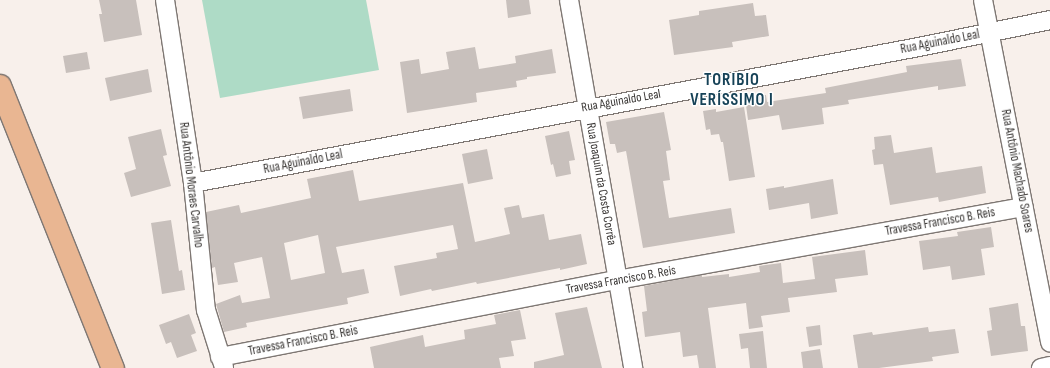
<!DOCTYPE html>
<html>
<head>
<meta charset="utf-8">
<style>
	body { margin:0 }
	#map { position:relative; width:1050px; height:368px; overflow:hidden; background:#f8f0eb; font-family:"Sofia Sans Condensed",sans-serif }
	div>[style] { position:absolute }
	.green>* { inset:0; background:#aedbc6 }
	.building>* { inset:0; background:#c8c0bc }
	.roads { filter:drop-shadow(1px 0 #7e7773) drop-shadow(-1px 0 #7e7773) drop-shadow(0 1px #7e7773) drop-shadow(0 -1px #7e7773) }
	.minor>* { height:18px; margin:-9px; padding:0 9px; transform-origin:9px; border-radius:9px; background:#fff }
	.major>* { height:22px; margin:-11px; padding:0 11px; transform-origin:11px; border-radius:11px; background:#e9b692 }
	span { translate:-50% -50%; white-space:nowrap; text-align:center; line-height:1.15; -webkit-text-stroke:3px #fff; paint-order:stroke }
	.street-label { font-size:13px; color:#393634 }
	.district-label { font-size:17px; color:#164257; font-weight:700; letter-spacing:1px }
</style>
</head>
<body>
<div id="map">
	<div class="green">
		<i style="clip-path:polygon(202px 0,366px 0,379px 70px,220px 98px)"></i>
	</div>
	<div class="building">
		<i style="clip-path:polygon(99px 0,136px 0,142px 35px,104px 42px,99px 14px,102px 14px)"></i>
		<i style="clip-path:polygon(506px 0,529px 0,531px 14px,508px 18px)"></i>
		<i style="clip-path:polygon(753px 3px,755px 16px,766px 15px,769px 36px,732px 42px,733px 47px,674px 55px,669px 20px,699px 15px,699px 11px)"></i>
		<i style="clip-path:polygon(475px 47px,479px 69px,516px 63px,515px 56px,552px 49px,556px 73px,527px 77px,527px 79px,516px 81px,517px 87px,476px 93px,477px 102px,407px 113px,400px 62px,419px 59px,421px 74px,449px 69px,446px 52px)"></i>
		<i style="clip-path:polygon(87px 52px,90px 69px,66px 73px,63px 56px)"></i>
		<i style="clip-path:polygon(961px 59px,966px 86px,938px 90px,938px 86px,848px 100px,849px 104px,822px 108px,824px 124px,782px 130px,779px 115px,748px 120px,745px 98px,766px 95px,767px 102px,826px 93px,825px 88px,907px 72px,906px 66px)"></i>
		<i style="clip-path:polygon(148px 69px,152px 92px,110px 101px,105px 78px)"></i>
		<i style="clip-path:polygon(350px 89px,353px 111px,303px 119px,299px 97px)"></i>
		<i style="clip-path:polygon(744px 107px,755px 177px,729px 181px,723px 142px,721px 142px,719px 134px,711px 135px,710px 129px,706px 130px,703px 111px,716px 109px,716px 112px)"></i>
		<i style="clip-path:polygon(664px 112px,671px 150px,666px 151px,670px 180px,663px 181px,669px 218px,731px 208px,735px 233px,643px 248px,626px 151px,617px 153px,615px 144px,610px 144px,606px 122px)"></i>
		<i style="clip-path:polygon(161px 129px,167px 155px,163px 156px,171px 186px,131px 197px,124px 173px,136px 169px,128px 137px)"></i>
		<i style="clip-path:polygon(569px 131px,575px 160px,569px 161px,571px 174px,556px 177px,553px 164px,551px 165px,545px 136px)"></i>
		<i style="clip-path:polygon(891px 135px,894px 153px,932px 147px,936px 173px,982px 166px,986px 193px,939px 202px,938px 197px,890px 205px,883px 164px,874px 165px,872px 150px,875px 149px,874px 137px)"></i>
		<i style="clip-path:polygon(487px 149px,493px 179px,468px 184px,462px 154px)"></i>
		<i style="clip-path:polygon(evenodd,353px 170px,359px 201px,463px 183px,475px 242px,510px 234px,504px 208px,519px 205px,522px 218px,544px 214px,549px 240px,581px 234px,587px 264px,560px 270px,560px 268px,477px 284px,476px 282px,432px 291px,431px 289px,400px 296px,394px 266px,437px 258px,436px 253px,458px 249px,453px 225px,336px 247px,342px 273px,364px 269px,369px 293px,347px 298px,348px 304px,246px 323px,247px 327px,224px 332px,216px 304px,240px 295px,242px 303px,270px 298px,262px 257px,234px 263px,238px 282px,218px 285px,215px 267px,212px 268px,206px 212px,239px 205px,241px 213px,311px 198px,307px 179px,353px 170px,318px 235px,325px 273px,291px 280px,284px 243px,318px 235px)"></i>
		<i style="clip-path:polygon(833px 179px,838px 214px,811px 219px,809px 203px,769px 210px,766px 189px,784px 186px,784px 188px)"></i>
		<i style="clip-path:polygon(171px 220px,179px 271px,182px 270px,185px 290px,162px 294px,151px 223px)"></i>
		<i style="clip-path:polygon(991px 227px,994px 247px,981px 249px,985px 275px,952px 280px,950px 266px,923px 270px,919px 241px,958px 236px,957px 232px)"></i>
		<i style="clip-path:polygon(865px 250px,868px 275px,835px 279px,837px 292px,788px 298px,790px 312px,761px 316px,763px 327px,749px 329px,746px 303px,708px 308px,716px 368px,699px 368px,697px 355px,683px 357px,680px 332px,645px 337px,642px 312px,647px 311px,644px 286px,702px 275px,702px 277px,729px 274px,729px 277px,760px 272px,759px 266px,781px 263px,783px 283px,815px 279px,812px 257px)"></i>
		<i style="clip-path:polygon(1018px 303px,1021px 326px,1025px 326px,1028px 351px,991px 356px,987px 331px,992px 330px,989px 308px)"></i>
		<i style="clip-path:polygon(587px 307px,602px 368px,534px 368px,534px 362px,564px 355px,555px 313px)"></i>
		<i style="clip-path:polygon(520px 310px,526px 339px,511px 341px,514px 356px,499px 358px,501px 368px,374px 368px,370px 347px,423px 335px,425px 347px,465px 339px,464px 330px,496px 324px,494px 315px)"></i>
		<i style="clip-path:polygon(189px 314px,196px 333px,191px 335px,197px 351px,177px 358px,171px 342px,166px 344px,159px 325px)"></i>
		<i style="clip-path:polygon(820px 325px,822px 345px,809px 347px,806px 327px)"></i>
		<i style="clip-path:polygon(928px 327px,929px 332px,955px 329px,959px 353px,932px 357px,933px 361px,879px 368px,858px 368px,853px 335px,872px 332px,873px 335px)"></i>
		<i style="clip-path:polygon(763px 331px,767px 368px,750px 368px,748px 348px,741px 349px,739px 334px)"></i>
		<i style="clip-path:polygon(820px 349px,823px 368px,803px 368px,801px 352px)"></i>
	</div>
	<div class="roads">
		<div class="minor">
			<i style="left:165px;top:0;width:185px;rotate:81.3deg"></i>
			<i style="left:193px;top:183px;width:128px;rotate:84.2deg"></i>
			<i style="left:206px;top:310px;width:60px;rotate:72.5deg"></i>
			<i style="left:569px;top:0;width:374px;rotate:80.1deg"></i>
			<i style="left:983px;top:0;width:349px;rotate:78.9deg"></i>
			<i style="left:193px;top:183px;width:739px;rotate:-10.61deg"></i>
			<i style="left:919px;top:47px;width:134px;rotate:-11.6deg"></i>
			<i style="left:220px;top:357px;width:404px;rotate:-11deg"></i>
			<i style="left:617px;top:280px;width:413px;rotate:-10.2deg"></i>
			<i style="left:1041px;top:368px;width:9px;rotate:-13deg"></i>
		</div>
		<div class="major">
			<i style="left:0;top:86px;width:304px;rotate:68.2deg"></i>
		</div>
	</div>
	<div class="street-label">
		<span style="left:940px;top:42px;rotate:-11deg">Rua Aguinaldo Leal</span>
		<span style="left:621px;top:101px;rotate:-10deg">Rua Aguinaldo Leal</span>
		<span style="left:303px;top:162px;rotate:-11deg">Rua Aguinaldo Leal</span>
		<span style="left:1017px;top:171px;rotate:79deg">Rua Antônio Machado Soares</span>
		<span style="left:601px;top:184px;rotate:80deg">Rua Joaquim da Costa Corrêa</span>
		<span style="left:191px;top:185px;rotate:83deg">Rua Antônio Moraes Carvalho</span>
		<span style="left:940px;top:222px;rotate:-10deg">Travessa Francisco B. Reis</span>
		<span style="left:621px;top:280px;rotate:-10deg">Travessa Francisco B. Reis</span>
		<span style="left:303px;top:341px;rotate:-11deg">Travessa Francisco B. Reis</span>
	</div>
	<div class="district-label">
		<span style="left:732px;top:91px">TORIBIO<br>VERÍSSIMO I</span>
	</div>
</div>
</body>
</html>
